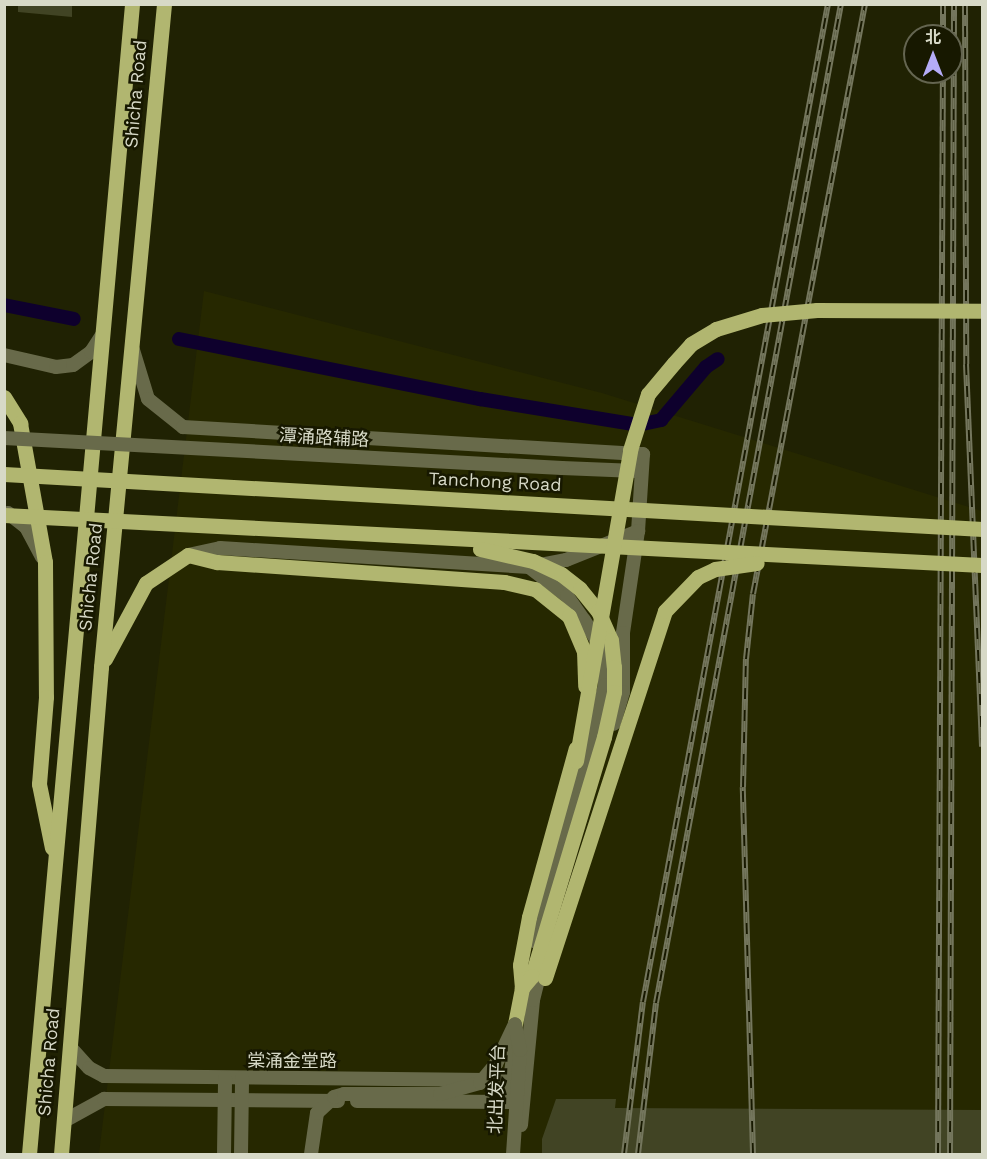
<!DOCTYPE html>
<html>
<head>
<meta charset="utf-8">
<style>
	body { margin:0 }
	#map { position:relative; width:987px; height:1159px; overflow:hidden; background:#202203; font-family:"Work Sans","Noto Sans SC",sans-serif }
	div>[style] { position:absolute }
	.built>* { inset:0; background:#262800 }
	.canal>* { height:14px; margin:-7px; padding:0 7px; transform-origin:7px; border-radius:7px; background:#0e002d }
	.building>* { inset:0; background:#414424 }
	.minor>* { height:14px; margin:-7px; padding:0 7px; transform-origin:7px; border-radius:7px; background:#686a4a }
	.major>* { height:15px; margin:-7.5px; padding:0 7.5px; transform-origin:7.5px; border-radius:7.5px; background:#b1b670 }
	.rail>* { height:6px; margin-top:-3px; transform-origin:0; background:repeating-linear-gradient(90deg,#171800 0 11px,#74765d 0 22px); box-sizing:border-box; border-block:2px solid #74765d }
	.minor-bridge>* { height:14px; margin:-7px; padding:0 7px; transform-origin:7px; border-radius:7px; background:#686a4a }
	.major-bridge>* { height:15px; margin:-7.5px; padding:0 7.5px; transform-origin:7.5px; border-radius:7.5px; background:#b1b670 }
	span { translate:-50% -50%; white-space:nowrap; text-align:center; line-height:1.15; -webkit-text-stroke:5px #171800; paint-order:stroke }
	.street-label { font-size:18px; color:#d7d9c7 }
	.frame { position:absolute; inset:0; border:6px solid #d7d9c7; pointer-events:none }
	.north { position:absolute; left:903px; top:24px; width:60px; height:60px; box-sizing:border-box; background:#171800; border:2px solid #646550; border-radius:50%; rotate:0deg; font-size:16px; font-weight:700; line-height:24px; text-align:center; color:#d7d9c7 }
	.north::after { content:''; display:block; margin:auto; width:21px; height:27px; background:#b5acf8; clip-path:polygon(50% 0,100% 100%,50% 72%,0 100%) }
</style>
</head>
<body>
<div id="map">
	<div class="built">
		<i style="clip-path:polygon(204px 291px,602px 393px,982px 511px,982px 1154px,99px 1154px)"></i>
	</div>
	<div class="canal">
		<i style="left:4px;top:305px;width:71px;rotate:11.3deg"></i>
		<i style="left:179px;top:339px;width:307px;rotate:11.3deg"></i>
		<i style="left:480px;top:399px;width:160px;rotate:9.3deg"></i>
		<i style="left:638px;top:425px;width:24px;rotate:-12deg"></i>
		<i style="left:661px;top:420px;width:70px;rotate:-49.7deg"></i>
		<i style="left:706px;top:367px;width:14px;rotate:-34deg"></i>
	</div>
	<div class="building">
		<i style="clip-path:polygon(18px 4px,72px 4px,72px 17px,18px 12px)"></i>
		<i style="clip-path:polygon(556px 1099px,616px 1099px,615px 1108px,982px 1110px,982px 1155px,542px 1155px,542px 1139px)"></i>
	</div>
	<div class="minor">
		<i style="left:133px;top:350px;width:51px;rotate:73deg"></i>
		<i style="left:148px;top:399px;width:45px;rotate:38.7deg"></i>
		<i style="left:183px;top:427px;width:461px;rotate:3.4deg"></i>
		<i style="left:643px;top:454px;width:77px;rotate:93.7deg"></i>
		<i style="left:638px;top:531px;width:103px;rotate:98.4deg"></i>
		<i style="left:623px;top:633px;width:59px;rotate:90deg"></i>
		<i style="left:623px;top:692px;width:33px;rotate:106deg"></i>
		<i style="left:4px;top:355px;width:53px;rotate:13deg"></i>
		<i style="left:56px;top:367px;width:17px;rotate:-7deg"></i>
		<i style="left:73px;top:365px;width:22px;rotate:-36deg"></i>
		<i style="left:91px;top:352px;width:20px;rotate:-57deg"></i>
		<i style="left:562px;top:468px;width:74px;rotate:2.3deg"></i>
		<i style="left:8px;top:513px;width:23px;rotate:38deg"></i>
		<i style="left:26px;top:527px;width:34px;rotate:62deg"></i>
		<i style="left:188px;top:555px;width:33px;rotate:-12deg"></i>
		<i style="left:220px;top:548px;width:310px;rotate:3.5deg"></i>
		<i style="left:529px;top:567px;width:38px;rotate:-11deg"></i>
		<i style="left:566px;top:560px;width:78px;rotate:-21.9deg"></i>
		<i style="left:529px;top:567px;width:48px;rotate:37.3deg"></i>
		<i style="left:567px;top:596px;width:29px;rotate:55deg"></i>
		<i style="left:584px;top:620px;width:36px;rotate:58deg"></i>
		<i style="left:603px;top:651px;width:34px;rotate:87deg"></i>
		<i style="left:605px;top:685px;width:266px;rotate:105.2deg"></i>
		<i style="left:70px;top:1047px;width:28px;rotate:48deg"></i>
		<i style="left:89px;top:1068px;width:17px;rotate:28deg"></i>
		<i style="left:104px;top:1076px;width:413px;rotate:0.6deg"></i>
		<i style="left:357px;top:1101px;width:158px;rotate:0.4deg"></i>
		<i style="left:507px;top:1101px;width:59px;rotate:-82.1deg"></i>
		<i style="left:64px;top:1121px;width:46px;rotate:-28.8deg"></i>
		<i style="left:104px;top:1099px;width:234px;rotate:0.5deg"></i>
		<i style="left:521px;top:1125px;width:126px;rotate:-84.5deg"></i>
		<i style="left:533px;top:1000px;width:38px;rotate:-76deg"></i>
		<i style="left:224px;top:1154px;width:76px;rotate:-89.2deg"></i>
		<i style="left:241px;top:1154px;width:76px;rotate:-89.2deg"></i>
		<i style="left:311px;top:1154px;width:41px;rotate:-81.7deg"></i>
	</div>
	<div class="major">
		<i style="left:4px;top:397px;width:31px;rotate:58deg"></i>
		<i style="left:20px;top:423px;width:141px;rotate:79.8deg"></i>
		<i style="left:45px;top:562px;width:135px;rotate:89.6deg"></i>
		<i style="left:46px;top:697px;width:87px;rotate:94.6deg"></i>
		<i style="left:39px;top:784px;width:65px;rotate:78.5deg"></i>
		<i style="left:105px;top:659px;width:86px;rotate:-61.7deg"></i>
		<i style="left:146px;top:583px;width:50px;rotate:-33.7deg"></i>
		<i style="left:188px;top:555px;width:30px;rotate:14deg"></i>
		<i style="left:217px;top:562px;width:288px;rotate:4deg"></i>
		<i style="left:504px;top:582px;width:32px;rotate:13deg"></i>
		<i style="left:535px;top:589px;width:43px;rotate:38.5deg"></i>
		<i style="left:569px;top:616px;width:38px;rotate:67deg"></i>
		<i style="left:584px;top:651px;width:35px;rotate:88deg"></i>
		<i style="left:515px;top:1024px;width:37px;rotate:-79deg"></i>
		<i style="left:522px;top:988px;width:23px;rotate:-95deg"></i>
		<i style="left:520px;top:965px;width:49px;rotate:-79.4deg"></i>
		<i style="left:529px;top:917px;width:175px;rotate:-74.5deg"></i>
		<i style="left:29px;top:1154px;width:1155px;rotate:-84.88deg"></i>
		<i style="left:61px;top:1154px;width:489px;rotate:-85.3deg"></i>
		<i style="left:101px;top:667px;width:666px;rotate:-84.57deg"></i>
	</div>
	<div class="rail">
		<i style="left:965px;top:4px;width:360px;rotate:89.8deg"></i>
		<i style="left:966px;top:364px;width:383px;rotate:87.6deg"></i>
		<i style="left:943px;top:36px;width:32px;rotate:-90deg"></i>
		<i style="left:624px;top:1154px;width:153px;rotate:-82.9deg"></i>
		<i style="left:643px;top:1002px;width:1015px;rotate:-79.5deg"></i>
		<i style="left:638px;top:1154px;width:152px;rotate:-83.2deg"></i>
		<i style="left:656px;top:1003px;width:1016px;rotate:-79.51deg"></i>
		<i style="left:753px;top:1154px;width:367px;rotate:-91.6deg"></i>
		<i style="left:743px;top:787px;width:128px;rotate:-88.7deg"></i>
		<i style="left:746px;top:659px;width:65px;rotate:-83.9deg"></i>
		<i style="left:753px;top:594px;width:601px;rotate:-79.25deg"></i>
		<i style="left:938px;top:1154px;width:1082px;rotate:-89.74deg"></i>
		<i style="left:950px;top:1154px;width:1150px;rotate:-89.8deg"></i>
	</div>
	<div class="minor-bridge">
		<i style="left:4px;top:438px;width:559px;rotate:3.08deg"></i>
		<i style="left:317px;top:1113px;width:23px;rotate:-43deg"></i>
		<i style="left:334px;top:1097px;width:10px;rotate:-17deg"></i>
		<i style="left:344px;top:1094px;width:96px"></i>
		<i style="left:440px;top:1094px;width:41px;rotate:-15.4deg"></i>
		<i style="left:480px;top:1083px;width:25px;rotate:-50deg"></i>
		<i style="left:496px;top:1064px;width:44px;rotate:-64.6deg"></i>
		<i style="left:513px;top:1154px;width:104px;rotate:-86.1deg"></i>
		<i style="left:520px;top:1050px;width:26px;rotate:-101deg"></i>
	</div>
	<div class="major-bridge">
		<i style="left:4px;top:474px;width:980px;rotate:3.22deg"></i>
		<i style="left:4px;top:515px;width:979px;rotate:2.93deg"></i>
		<i style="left:480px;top:549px;width:54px;rotate:12.8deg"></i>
		<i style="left:533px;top:561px;width:31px;rotate:25deg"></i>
		<i style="left:561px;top:574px;width:24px;rotate:38deg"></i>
		<i style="left:580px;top:589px;width:28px;rotate:51deg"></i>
		<i style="left:598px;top:611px;width:32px;rotate:66deg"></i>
		<i style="left:611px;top:640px;width:27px;rotate:84deg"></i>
		<i style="left:614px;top:667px;width:25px;rotate:90deg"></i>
		<i style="left:614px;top:692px;width:46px;rotate:102.5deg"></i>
		<i style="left:604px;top:737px;width:250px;rotate:106.8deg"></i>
		<i style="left:532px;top:976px;width:16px;rotate:130deg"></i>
		<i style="left:576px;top:761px;width:316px;rotate:-80.1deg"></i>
		<i style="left:630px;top:450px;width:59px;rotate:-72.2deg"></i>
		<i style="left:648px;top:394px;width:40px;rotate:-50deg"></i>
		<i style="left:674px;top:363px;width:25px;rotate:-48deg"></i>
		<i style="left:691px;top:344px;width:29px;rotate:-31deg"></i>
		<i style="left:716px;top:329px;width:48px;rotate:-16.9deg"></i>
		<i style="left:762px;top:315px;width:55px;rotate:-5.2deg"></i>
		<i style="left:817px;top:310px;width:165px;rotate:0.3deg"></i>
		<i style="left:545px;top:978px;width:386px;rotate:-71.9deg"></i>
		<i style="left:665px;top:611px;width:47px;rotate:-45.9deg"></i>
		<i style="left:698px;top:577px;width:19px;rotate:-25deg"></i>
		<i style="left:715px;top:569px;width:42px;rotate:-8.1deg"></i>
	</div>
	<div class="street-label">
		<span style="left:136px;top:94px;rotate:-85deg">Shicha Road</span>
		<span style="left:324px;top:438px;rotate:3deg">潭涌路辅路</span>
		<span style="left:495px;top:482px;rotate:3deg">Tanchong Road</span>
		<span style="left:91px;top:577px;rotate:-84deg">Shicha Road</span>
		<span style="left:292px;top:1061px">棠涌金堂路</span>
		<span style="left:49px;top:1062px;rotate:-85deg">Shicha Road</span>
		<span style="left:497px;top:1089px;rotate:-88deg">北出发平台</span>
	</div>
	<div class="frame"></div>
	<div class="north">北</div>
</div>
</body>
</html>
